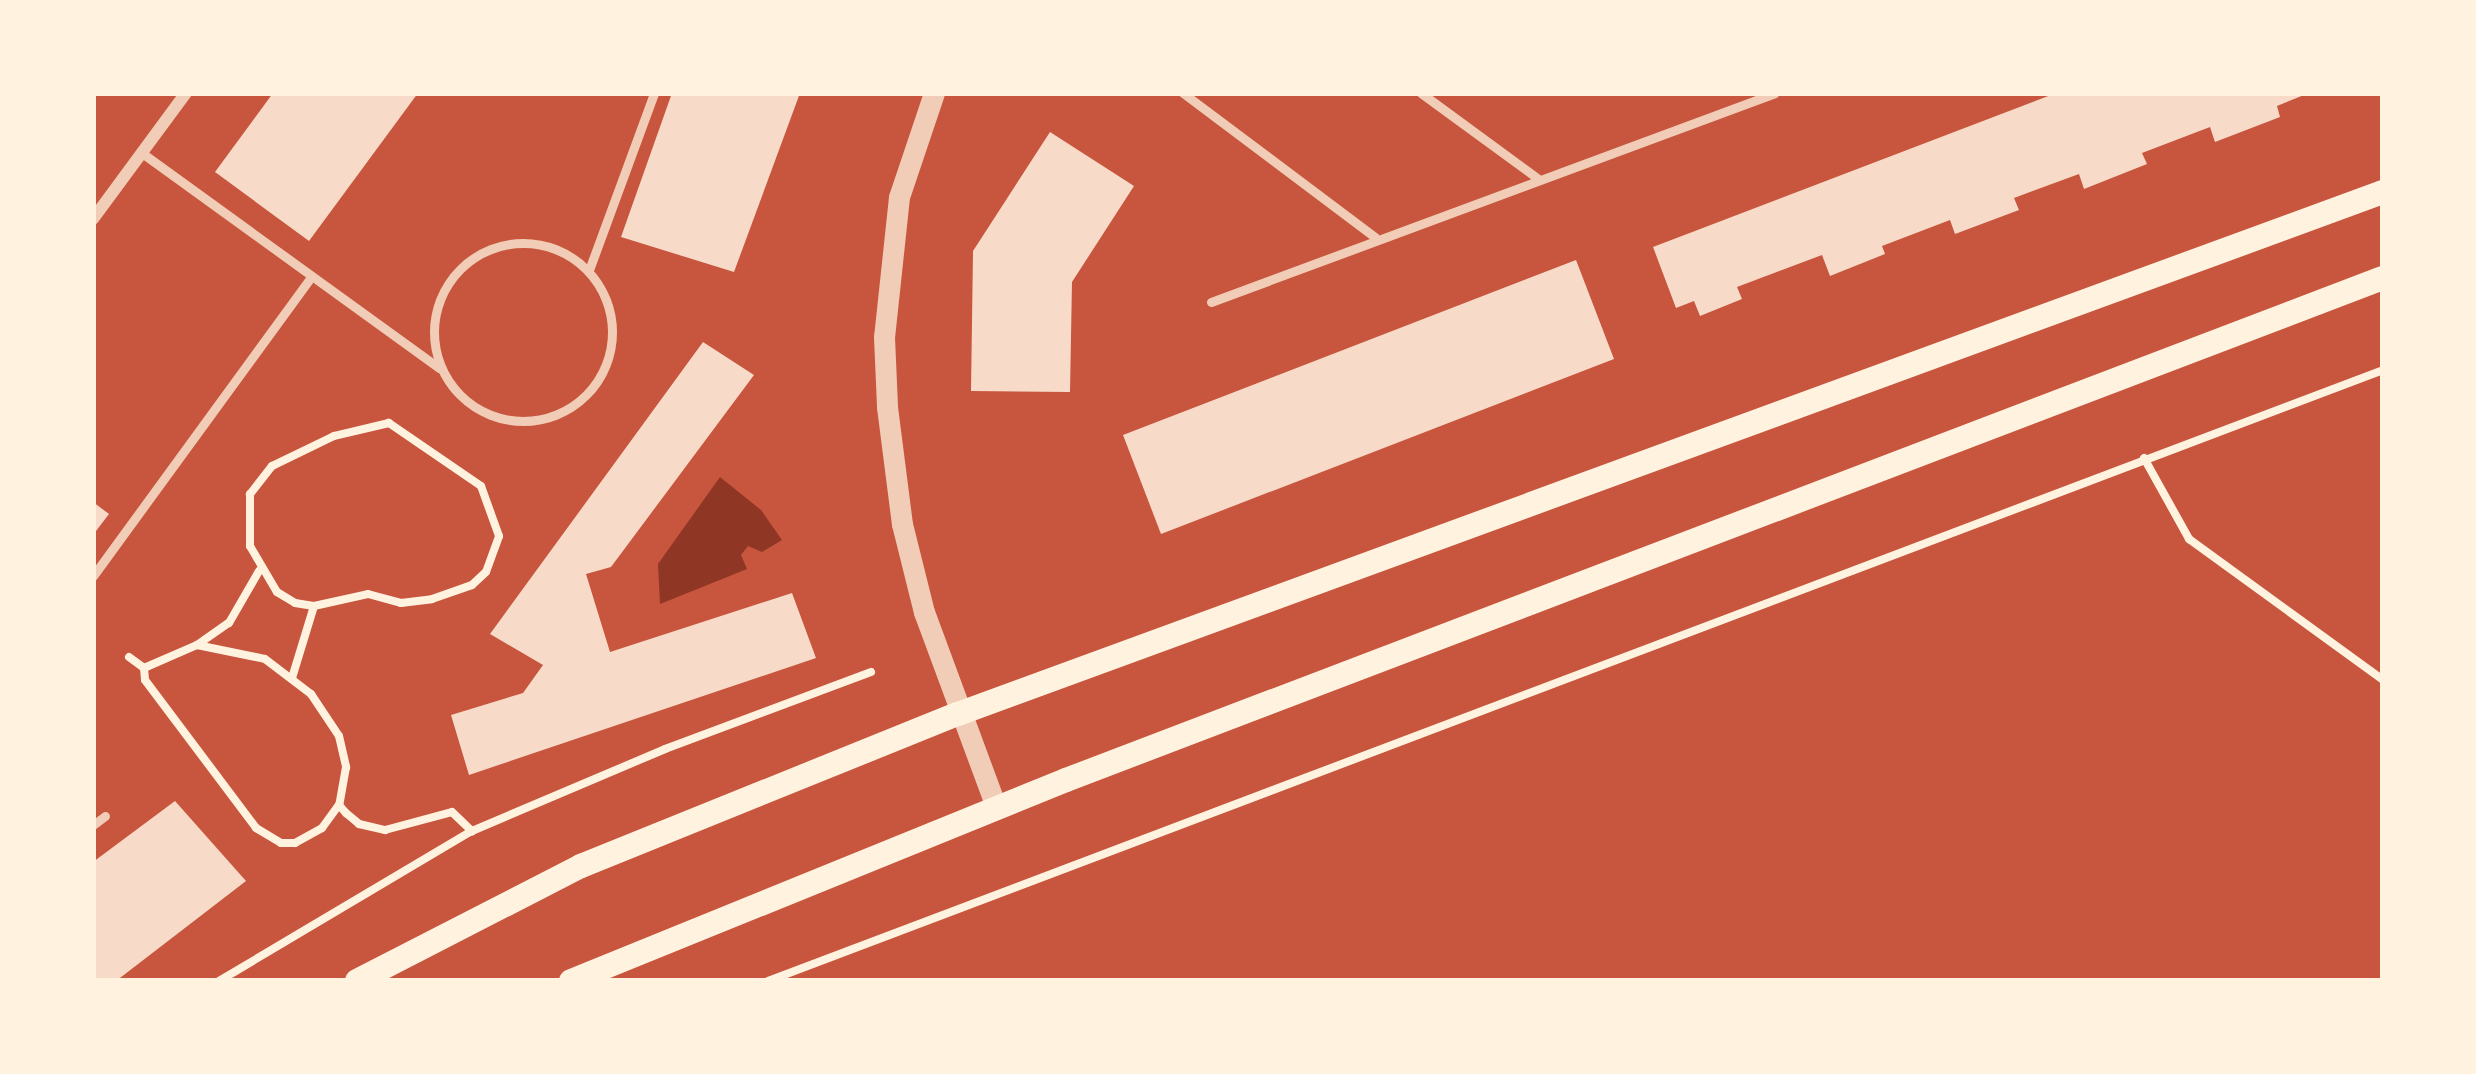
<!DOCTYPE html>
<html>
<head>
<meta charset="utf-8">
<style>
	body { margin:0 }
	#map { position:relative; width:2476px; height:1074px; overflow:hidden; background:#c8553d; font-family:"Source Sans 3",sans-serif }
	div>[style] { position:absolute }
	.water>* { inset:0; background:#8f3625 }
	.building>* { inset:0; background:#f7dbc8 }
	.path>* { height:8px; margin:-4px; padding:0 4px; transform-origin:4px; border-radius:4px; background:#fff3e0 }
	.service>* { height:9px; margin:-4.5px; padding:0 4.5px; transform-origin:4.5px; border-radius:4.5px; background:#f1ccb7 }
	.service>.ring { margin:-4.5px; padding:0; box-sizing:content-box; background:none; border:9px solid #f1ccb7; border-radius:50% }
	.minor>* { height:12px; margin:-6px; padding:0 6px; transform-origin:6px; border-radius:6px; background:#f1ccb7 }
	.tertiary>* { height:21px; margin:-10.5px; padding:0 10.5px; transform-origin:10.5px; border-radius:10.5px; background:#f1ccb7 }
	.secondary>* { height:24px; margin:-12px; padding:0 12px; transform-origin:12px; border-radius:12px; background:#fff3e0 }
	span { translate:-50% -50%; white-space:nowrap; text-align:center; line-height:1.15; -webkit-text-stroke:12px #fff3e0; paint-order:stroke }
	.frame { position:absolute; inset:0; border:96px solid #fff3e0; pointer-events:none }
</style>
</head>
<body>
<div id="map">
	<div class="water">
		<i style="clip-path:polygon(720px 477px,761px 510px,782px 540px,762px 552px,748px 546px,741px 555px,747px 569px,660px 604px,658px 564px)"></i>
	</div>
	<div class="building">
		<i style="clip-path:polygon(273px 93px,418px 93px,309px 241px,215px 172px)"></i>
		<i style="clip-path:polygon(672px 93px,800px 93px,734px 272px,621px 237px)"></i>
		<i style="clip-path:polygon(2056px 93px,2309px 93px,2277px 106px,2280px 117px,2215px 142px,2210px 127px,2142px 153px,2147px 164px,2084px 189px,2079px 174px,2014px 198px,2019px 210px,1955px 234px,1950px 220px,1882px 246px,1885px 254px,1830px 276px,1822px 255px,1737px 287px,1742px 299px,1700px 316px,1694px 301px,1676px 308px,1653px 247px)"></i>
		<i style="clip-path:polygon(1050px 132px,1134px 186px,1072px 282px,1070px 392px,971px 391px,973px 251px)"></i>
		<i style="clip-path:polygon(1576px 260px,1614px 359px,1161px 534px,1123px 435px)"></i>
		<i style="clip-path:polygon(703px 342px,754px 375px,611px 567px,586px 574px,610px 652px,792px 593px,816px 658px,469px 775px,451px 715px,523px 693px,543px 665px,490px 634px)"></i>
		<i style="clip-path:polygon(93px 502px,109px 514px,93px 535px)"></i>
		<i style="clip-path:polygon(175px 801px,246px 881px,116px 981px,93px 981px,93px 862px)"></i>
	</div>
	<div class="path">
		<i style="left:2144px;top:458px;width:93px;rotate:60.9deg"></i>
		<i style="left:2189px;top:539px;width:240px;rotate:36deg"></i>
		<i style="left:197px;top:645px;width:39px;rotate:-35deg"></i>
		<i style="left:229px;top:623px;width:60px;rotate:-60deg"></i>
		<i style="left:129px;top:657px;width:19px;rotate:36deg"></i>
		<i style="left:144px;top:668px;width:58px;rotate:-23.5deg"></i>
		<i style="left:197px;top:645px;width:69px;rotate:11.6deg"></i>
		<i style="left:265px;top:659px;width:58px;rotate:37.3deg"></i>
		<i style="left:311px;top:694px;width:50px;rotate:56.3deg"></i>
		<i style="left:339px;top:736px;width:32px;rotate:77deg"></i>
		<i style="left:346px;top:767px;width:39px;rotate:100deg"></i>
		<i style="left:339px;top:805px;width:11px;rotate:49deg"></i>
		<i style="left:346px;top:813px;width:17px;rotate:40deg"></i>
		<i style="left:359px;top:824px;width:27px;rotate:13deg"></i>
		<i style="left:385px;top:830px;width:69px;rotate:-15deg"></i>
		<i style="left:452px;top:812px;width:28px;rotate:44deg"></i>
		<i style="left:144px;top:668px;width:12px;rotate:85deg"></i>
		<i style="left:145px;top:680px;width:185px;rotate:53.1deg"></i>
		<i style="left:256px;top:828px;width:29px;rotate:31deg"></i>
		<i style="left:281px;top:843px;width:14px"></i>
		<i style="left:295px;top:843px;width:31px;rotate:-29deg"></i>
		<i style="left:322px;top:828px;width:29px;rotate:-54deg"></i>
		<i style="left:292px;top:678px;width:75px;rotate:-73deg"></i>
		<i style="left:314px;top:606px;width:55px;rotate:-12.5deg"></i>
		<i style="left:368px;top:594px;width:34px;rotate:15deg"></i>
		<i style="left:401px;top:603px;width:31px;rotate:-7deg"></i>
		<i style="left:432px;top:599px;width:42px;rotate:-19.3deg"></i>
		<i style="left:472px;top:585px;width:19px;rotate:-43deg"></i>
		<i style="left:486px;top:572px;width:38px;rotate:-70deg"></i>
		<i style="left:499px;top:536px;width:53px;rotate:-109.8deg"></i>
		<i style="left:481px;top:486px;width:112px;rotate:-145.6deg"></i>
		<i style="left:389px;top:423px;width:57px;rotate:166.7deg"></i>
		<i style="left:334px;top:436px;width:69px;rotate:154.2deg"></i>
		<i style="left:272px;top:466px;width:36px;rotate:128deg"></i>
		<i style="left:250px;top:494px;width:52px;rotate:90deg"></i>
		<i style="left:250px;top:546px;width:53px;rotate:59.6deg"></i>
		<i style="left:277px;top:592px;width:21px;rotate:31deg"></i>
		<i style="left:295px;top:603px;width:19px;rotate:9deg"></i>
		<i style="left:219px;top:981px;width:294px;rotate:-30.7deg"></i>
		<i style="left:472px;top:831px;width:210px;rotate:-23deg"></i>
		<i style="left:665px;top:749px;width:220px;rotate:-20.5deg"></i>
		<i style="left:768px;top:981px;width:1727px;rotate:-20.72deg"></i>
	</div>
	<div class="service">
		<i style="left:1183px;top:93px;width:240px;rotate:36.9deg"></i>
		<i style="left:1421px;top:93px;width:144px;rotate:36.2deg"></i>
		<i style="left:142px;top:153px;width:367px;rotate:35.9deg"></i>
		<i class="ring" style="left:434px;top:243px;width:169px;height:169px"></i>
		<i style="left:589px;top:270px;width:189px;rotate:-69.8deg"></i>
		<i style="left:1211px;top:302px;width:601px;rotate:-20.33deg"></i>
		<i style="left:93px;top:576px;width:369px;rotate:-53.9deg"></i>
		<i style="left:93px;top:825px;width:15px;rotate:-37deg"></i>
	</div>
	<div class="minor">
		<i style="left:93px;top:219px;width:157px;rotate:-53.6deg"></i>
	</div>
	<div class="tertiary">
		<i style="left:934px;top:93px;width:110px;rotate:108.6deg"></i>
		<i style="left:899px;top:197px;width:141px;rotate:96.1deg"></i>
		<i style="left:884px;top:337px;width:70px;rotate:87.5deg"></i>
		<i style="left:887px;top:407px;width:118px;rotate:82.7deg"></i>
		<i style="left:902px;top:524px;width:91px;rotate:76deg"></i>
		<i style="left:924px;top:612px;width:208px;rotate:69.7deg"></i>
	</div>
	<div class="secondary">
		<i style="left:357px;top:981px;width:252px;rotate:-27.2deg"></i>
		<i style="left:581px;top:866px;width:406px;rotate:-22deg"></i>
		<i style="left:958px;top:714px;width:1518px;rotate:-20.12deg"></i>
		<i style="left:571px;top:981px;width:534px;rotate:-22.1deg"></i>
		<i style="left:1066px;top:780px;width:1409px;rotate:-20.87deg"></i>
	</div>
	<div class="frame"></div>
</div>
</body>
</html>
